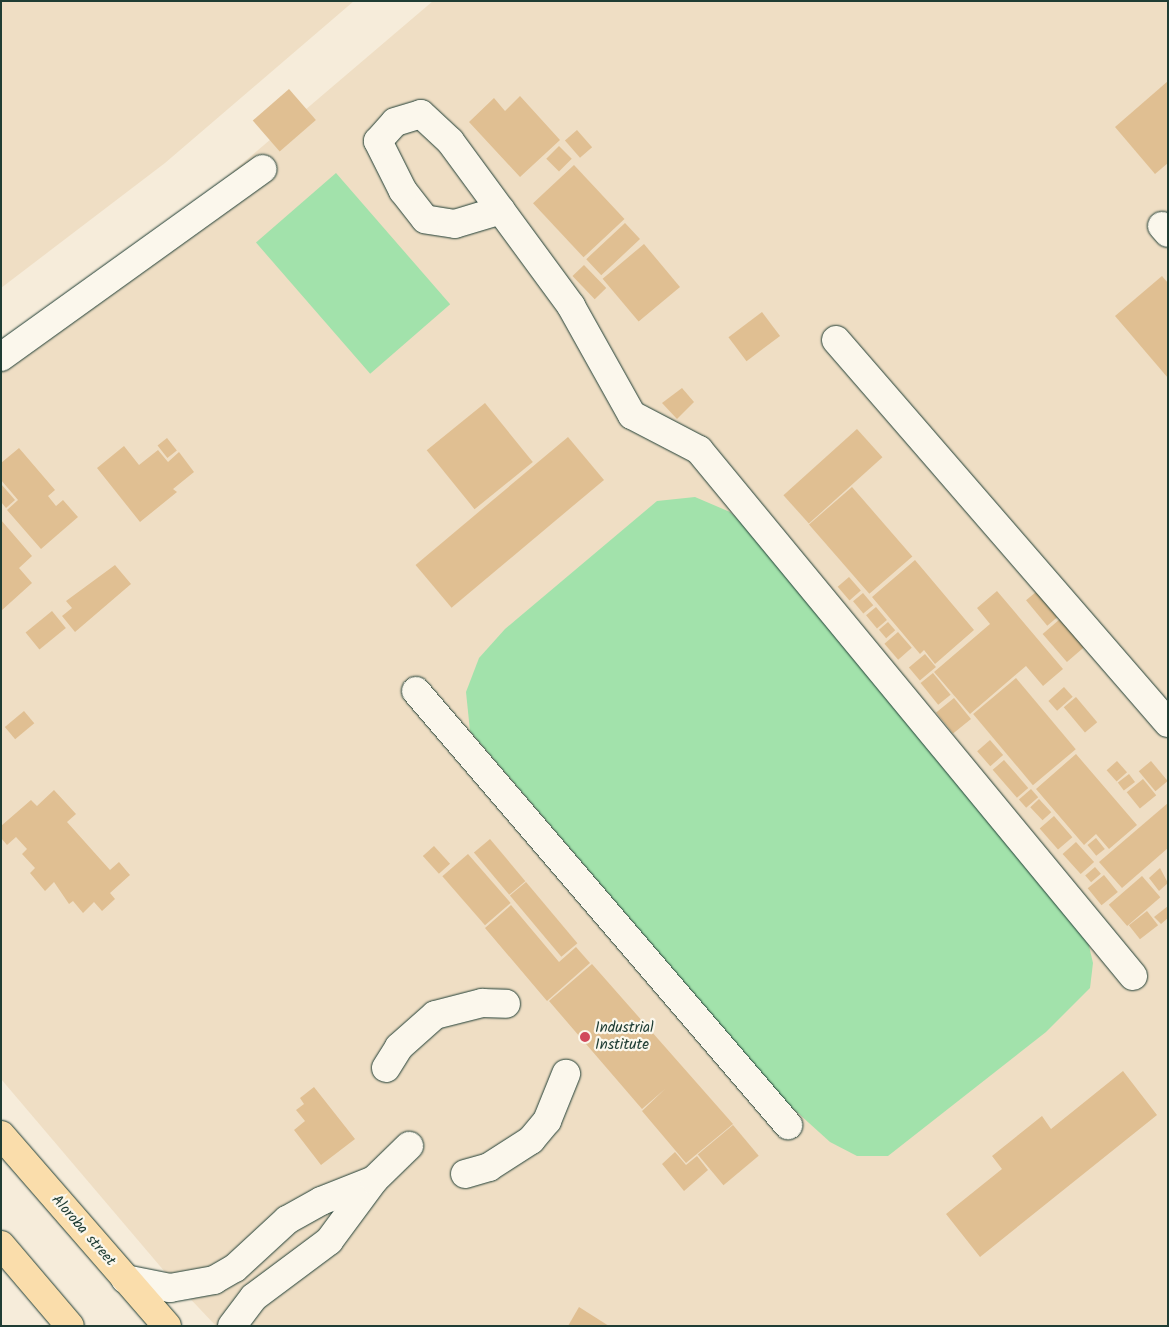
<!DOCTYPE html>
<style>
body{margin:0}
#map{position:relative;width:1169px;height:1327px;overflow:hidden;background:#f6ecda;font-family:Kalam,sans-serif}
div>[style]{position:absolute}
.built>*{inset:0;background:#efdec4}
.green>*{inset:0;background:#a2e2ab;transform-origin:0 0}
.building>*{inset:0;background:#e0bf92;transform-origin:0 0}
.roads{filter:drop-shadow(0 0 1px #1f3d34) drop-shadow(0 0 1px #1f3d34)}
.minor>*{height:28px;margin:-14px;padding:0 14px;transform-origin:14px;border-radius:14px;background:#fbf7ec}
.highway>*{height:28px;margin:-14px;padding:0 14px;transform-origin:14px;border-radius:14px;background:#faddab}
.dots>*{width:14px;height:14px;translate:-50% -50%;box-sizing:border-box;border:2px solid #fbf7ec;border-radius:50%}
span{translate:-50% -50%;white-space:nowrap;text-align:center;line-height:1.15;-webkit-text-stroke:4.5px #fbf7ec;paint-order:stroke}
.poi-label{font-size:15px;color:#1f3d34}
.left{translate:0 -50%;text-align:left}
.street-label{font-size:15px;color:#1f3d34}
.frame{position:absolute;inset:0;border:2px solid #1f3d34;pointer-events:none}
</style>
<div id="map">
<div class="built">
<i style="clip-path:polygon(1px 1px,354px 1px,165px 163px,1px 288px)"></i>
<i style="clip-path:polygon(433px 1px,1168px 1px,1168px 1326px,216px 1326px,165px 1272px,1px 1079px,1px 369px)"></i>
</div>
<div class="green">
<i style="left:336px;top:173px;width:174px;height:106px;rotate:49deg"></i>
<i style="clip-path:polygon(695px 497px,730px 512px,753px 533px,1085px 929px,1093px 963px,1090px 988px,1046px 1032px,888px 1156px,857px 1156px,830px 1142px,788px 1104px,470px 731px,466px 692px,479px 658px,505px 629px,657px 501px)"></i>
</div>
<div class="building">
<i style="clip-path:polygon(1168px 81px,1168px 163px,1155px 174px,1115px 127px)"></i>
<i style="left:289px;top:89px;width:41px;height:48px;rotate:49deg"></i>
<i style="clip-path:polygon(520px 96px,560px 140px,520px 177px,469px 122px,494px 98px,505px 111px)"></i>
<i style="left:577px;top:130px;width:23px;height:16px;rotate:49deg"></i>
<i style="left:559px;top:146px;width:18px;height:18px;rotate:45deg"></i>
<i style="left:574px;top:165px;width:74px;height:56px;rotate:47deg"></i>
<i style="left:625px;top:223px;width:22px;height:53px;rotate:47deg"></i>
<i style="left:644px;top:244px;width:56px;height:54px;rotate:50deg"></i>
<i style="left:584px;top:265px;width:32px;height:16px;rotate:46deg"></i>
<i style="clip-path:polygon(1162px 276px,1168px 283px,1168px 378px,1115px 316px)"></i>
<i style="left:762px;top:312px;width:30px;height:42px;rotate:53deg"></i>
<i style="clip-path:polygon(682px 388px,694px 402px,677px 419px,662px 403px)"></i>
<i style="left:485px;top:403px;width:76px;height:75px;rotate:51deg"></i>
<i style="left:857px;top:429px;width:38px;height:99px;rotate:48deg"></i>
<i style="left:568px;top:437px;width:56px;height:199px;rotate:50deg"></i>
<i style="left:167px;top:438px;width:16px;height:12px;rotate:52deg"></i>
<i style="clip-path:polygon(124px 446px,139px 465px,158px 450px,168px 462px,179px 452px,194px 472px,173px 489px,177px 492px,140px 522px,97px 468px)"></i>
<i style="clip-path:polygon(19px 448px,55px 490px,48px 496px,56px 506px,63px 500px,78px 517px,41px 549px,7px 510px,18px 500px,1px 480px,1px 463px)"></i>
<i style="clip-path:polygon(1px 484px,15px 500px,6px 508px,1px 502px)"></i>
<i style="left:852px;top:487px;width:92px;height:57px;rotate:49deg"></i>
<i style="clip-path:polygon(1px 520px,32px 556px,19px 568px,32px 583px,1px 611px)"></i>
<i style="clip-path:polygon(915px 560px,974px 630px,935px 664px,924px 650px,920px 654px,872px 597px)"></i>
<i style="clip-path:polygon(115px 565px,131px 584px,75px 632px,62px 616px,72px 608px,66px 601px)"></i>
<i style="left:849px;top:577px;width:18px;height:15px;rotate:49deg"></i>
<i style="clip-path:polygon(997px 591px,1063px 669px,1043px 686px,1026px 666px,970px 714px,934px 672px,990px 624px,977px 608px)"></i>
<i style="left:1036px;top:592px;width:33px;height:13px;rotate:50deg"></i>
<i style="left:863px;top:593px;width:16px;height:13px;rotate:50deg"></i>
<i style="left:876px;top:607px;width:17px;height:13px;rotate:50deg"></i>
<i style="left:52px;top:611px;width:22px;height:34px;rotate:51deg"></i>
<i style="left:1060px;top:619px;width:37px;height:23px;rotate:49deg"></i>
<i style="left:888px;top:622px;width:11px;height:12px;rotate:49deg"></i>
<i style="left:898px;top:632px;width:21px;height:18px;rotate:49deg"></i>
<i style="left:925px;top:654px;width:17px;height:21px;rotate:50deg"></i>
<i style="left:933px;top:673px;width:28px;height:16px;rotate:51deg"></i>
<i style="left:1016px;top:678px;width:93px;height:56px;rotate:50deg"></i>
<i style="left:1064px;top:687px;width:13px;height:21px;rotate:48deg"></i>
<i style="left:1076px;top:697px;width:33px;height:16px;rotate:50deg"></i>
<i style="left:954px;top:698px;width:27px;height:23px;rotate:51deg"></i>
<i style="left:24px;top:711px;width:16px;height:25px;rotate:50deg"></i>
<i style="left:990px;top:740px;width:20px;height:17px;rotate:49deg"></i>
<i style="clip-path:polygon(1076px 754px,1137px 825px,1109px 849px,1096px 834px,1084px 845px,1036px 789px)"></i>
<i style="left:1004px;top:760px;width:37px;height:15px;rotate:49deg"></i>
<i style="left:1117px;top:761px;width:15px;height:14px;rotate:48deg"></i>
<i style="left:1151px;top:761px;width:26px;height:16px;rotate:50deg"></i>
<i style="left:1129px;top:774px;width:10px;height:14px;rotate:53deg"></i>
<i style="left:1143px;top:779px;width:21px;height:21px;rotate:51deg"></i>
<i style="left:1031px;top:789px;width:11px;height:16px;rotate:49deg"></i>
<i style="clip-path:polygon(54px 790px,76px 814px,67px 822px,110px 870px,119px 862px,130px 875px,110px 893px,115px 899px,102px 911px,94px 902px,83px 913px,73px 901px,69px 904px,54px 882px,45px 891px,30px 873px,35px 868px,22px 854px,27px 849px,16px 837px,7px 845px,1px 838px,1px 826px,31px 800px,37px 806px)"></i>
<i style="left:1039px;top:799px;width:18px;height:12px;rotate:47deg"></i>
<i style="clip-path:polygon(1168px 803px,1168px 848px,1122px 888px,1099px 862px)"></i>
<i style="left:1054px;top:816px;width:28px;height:19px;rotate:49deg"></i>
<i style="left:1096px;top:838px;width:14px;height:11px;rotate:51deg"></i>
<i style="left:490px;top:839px;width:55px;height:21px;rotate:50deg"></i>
<i style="left:1076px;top:842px;width:27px;height:18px;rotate:48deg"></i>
<i style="left:434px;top:846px;width:24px;height:15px;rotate:48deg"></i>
<i style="left:468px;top:854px;width:65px;height:34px;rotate:49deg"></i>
<i style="left:1095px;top:867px;width:9px;height:13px;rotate:49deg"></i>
<i style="clip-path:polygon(1160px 868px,1168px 883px,1159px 891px,1149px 878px)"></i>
<i style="left:1104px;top:875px;width:22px;height:21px;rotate:51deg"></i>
<i style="left:1142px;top:876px;width:28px;height:44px;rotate:49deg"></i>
<i style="left:526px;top:882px;width:80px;height:21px;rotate:50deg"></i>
<i style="clip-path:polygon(511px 905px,559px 962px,576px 947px,590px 963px,547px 1001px,485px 928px)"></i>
<i style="clip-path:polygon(1168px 906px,1168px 918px,1161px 924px,1154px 917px)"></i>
<i style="left:1147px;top:911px;width:18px;height:23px;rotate:52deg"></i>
<i style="clip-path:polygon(592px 964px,733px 1124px,686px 1163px,642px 1111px,665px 1089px,642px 1109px,549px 1001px)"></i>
<i style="clip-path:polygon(1123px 1071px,1157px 1115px,980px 1257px,946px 1214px,1002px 1169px,992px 1156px,1042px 1116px,1051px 1129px)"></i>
<i style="clip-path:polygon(314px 1087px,355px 1139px,321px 1165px,294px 1130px,305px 1121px,296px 1110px,304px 1104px,300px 1098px)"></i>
<i style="left:733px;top:1125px;width:40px;height:46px;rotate:50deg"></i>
<i style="clip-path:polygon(675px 1152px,686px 1165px,697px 1156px,708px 1170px,684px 1191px,662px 1164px)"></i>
<i style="clip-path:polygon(579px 1307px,609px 1326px,568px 1326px)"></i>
</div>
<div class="roads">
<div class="minor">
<i style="left:501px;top:210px;width:48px;rotate:163.1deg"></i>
<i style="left:455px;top:224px;width:30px;rotate:-171deg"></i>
<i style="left:425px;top:219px;width:36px;rotate:-128deg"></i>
<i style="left:403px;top:191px;width:56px;rotate:-116.6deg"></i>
<i style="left:378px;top:141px;width:25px;rotate:-48deg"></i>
<i style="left:395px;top:122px;width:27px;rotate:-17deg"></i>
<i style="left:421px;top:114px;width:40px;rotate:43deg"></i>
<i style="left:450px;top:141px;width:205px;rotate:53.7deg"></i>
<i style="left:571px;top:306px;width:125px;rotate:60.8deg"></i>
<i style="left:632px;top:415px;width:76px;rotate:27.6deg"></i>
<i style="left:699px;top:450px;width:682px;rotate:50.47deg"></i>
<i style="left:1162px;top:226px;width:9px;rotate:49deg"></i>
<i style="left:836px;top:340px;width:507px;rotate:49.08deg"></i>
<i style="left:1px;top:357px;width:322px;rotate:-35.7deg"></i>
<i style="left:416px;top:691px;width:572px;rotate:49.4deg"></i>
<i style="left:386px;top:1068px;width:25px;rotate:-58deg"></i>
<i style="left:399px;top:1047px;width:48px;rotate:-41.6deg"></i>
<i style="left:435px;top:1015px;width:49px;rotate:-14.3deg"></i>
<i style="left:482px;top:1003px;width:24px;rotate:2deg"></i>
<i style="left:465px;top:1174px;width:25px;rotate:-16deg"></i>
<i style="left:489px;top:1167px;width:50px;rotate:-32.7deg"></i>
<i style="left:531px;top:1140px;width:25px;rotate:-50deg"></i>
<i style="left:547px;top:1121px;width:51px;rotate:-68deg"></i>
<i style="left:125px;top:1279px;width:46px;rotate:11.3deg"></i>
<i style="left:170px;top:1288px;width:45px;rotate:-10.3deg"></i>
<i style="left:214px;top:1280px;width:24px;rotate:-30deg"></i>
<i style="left:235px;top:1268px;width:71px;rotate:-42.7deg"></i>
<i style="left:287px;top:1220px;width:39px;rotate:-29deg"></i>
<i style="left:321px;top:1201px;width:57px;rotate:-21.6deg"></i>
<i style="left:232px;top:1326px;width:36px;rotate:-53deg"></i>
<i style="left:254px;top:1297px;width:94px;rotate:-36.7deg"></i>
<i style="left:329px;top:1241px;width:76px;rotate:-53.6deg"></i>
<i style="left:374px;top:1180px;width:49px;rotate:-44.2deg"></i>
</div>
<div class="highway">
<i style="left:1px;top:1135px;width:253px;rotate:49deg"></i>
<i style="left:1px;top:1245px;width:106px;rotate:49.6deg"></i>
</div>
</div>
<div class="dots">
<i style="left:585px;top:1037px;background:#d1495b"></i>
</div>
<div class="poi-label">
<span class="left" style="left:595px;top:1037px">Industrial<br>Institute</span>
</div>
<div class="street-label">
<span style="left:83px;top:1231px;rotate:49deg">Aloroba street</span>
</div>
<div class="frame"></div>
</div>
